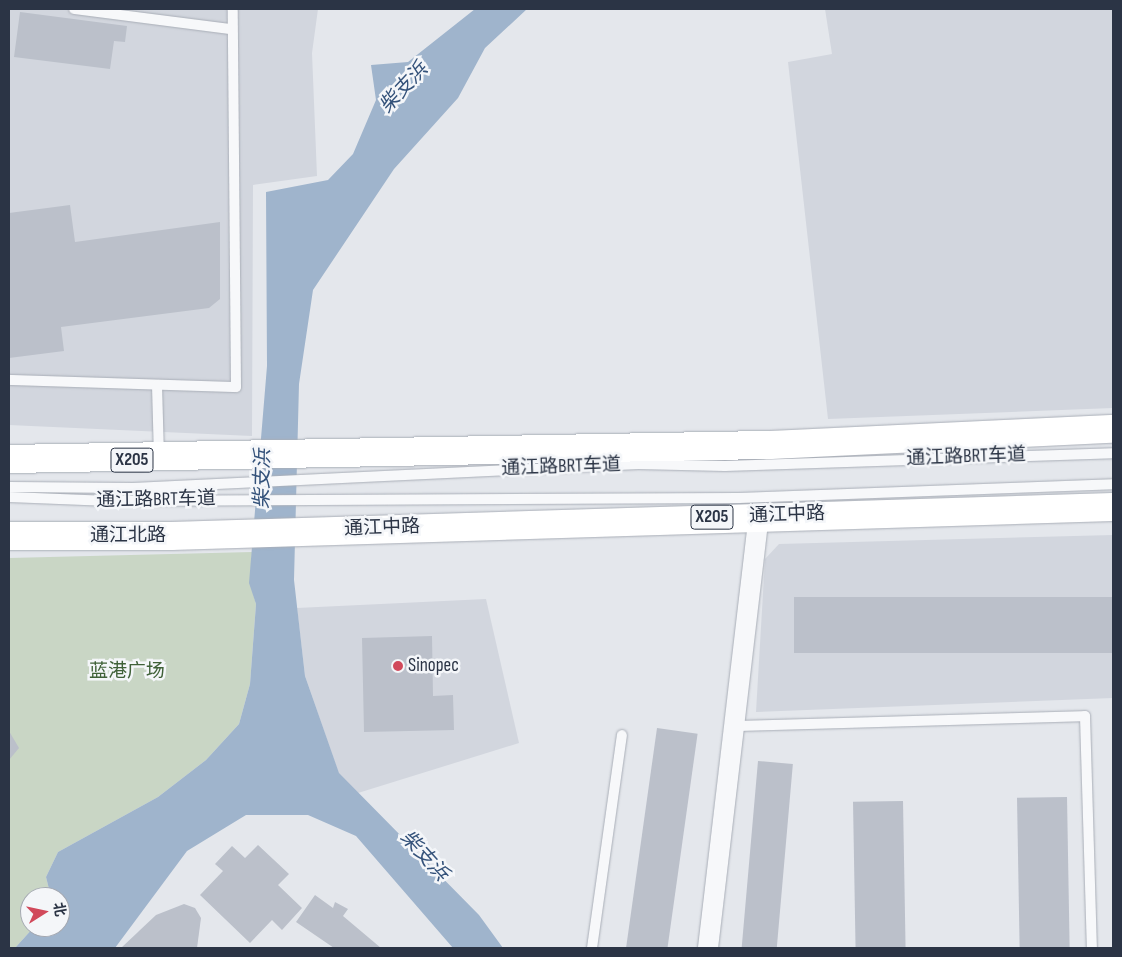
<!DOCTYPE html>
<meta charset="utf-8">
<style>
body{margin:0}
#map{position:relative;width:1122px;height:957px;overflow:hidden;background:#e4e7ec;font-family:"Sofia Sans Condensed","Noto Sans SC",sans-serif}
div>[style]{position:absolute}
.built>*{inset:0;background:#d2d6de}
.green>*{inset:0;background:#c9d6c5}
.water>*{inset:0;background:#9fb4cc}
.building>*{inset:0;background:#bbc0ca;transform-origin:0 0}
.roads{filter:drop-shadow(0 0 1px #a9aeb7) drop-shadow(0 0 1px #a9aeb7)}
.service>*{height:10px;margin:-5px;padding:0 5px;transform-origin:5px;border-radius:5px;background:#f7f8fa}
.minor>*{height:20px;margin:-10px;padding:0 10px;transform-origin:10px;border-radius:10px;background:#f7f8fa}
.primary>*{height:28px;margin:-14px;padding:0 14px;transform-origin:14px;border-radius:14px;background:#fff}
.dots>*{width:14px;height:14px;translate:-50% -50%;box-sizing:border-box;border:2px solid #f4f6f9;border-radius:50%}
span{translate:-50% -50%;white-space:nowrap;text-align:center;line-height:1.15;-webkit-text-stroke:5px #f4f6f9;paint-order:stroke}
.shield-label span{padding:1px 4px;background:#f4f6f9;border:1px solid;border-radius:4px;-webkit-text-stroke-width:0}
.shield-label{font-size:18px;color:#2b3445;font-weight:700}
.street-label{font-size:19px;color:#2b3445}
.poi-label{font-size:19px;color:#2b3445}
.left{translate:0 -50%;text-align:left}
.park-label{font-size:19px;color:#3f6138}
.water-label{font-size:20px;color:#34527a;font-style:italic}
.frame{position:absolute;inset:0;border:10px solid #2b3445;pointer-events:none}
.north{position:absolute;left:20px;top:887px;width:50px;height:50px;box-sizing:border-box;background:#f4f6f9;border:1px solid #a4a8b1;border-radius:50%;rotate:80deg;font-size:14px;font-weight:700;line-height:20px;text-align:center;color:#2b3445}
.north::after{content:'';display:block;margin:auto;width:18px;height:22px;background:#d1495b;clip-path:polygon(50% 0,100% 100%,50% 72%,0 100%)}
</style>
<div id="map">
<div class="built">
<i style="clip-path:polygon(9px 9px,318px 9px,312px 53px,317px 176px,253px 185px,252px 436px,9px 425px)"></i>
<i style="clip-path:polygon(825px 9px,1113px 9px,1113px 408px,828px 419px,788px 62px,832px 54px)"></i>
<i style="clip-path:polygon(1113px 535px,1113px 698px,756px 712px,765px 559px,779px 544px)"></i>
<i style="clip-path:polygon(486px 599px,519px 743px,358px 793px,339px 774px,305px 676px,297px 608px)"></i>
</div>
<div class="green">
<i style="clip-path:polygon(252px 552px,250px 583px,256px 604px,250px 684px,239px 724px,206px 760px,158px 797px,58px 852px,46px 877px,51px 897px,30px 897px,30px 927px,34px 927px,15px 948px,9px 948px,9px 558px)"></i>
</div>
<div class="water">
<i style="clip-path:polygon(475px 9px,527px 9px,485px 48px,458px 98px,394px 169px,313px 290px,299px 384px,294px 580px,305px 676px,339px 773px,479px 915px,503px 948px,453px 948px,356px 836px,308px 815px,246px 815px,187px 851px,115px 948px,15px 948px,34px 927px,60px 927px,60px 897px,51px 897px,46px 877px,58px 852px,158px 797px,206px 760px,239px 724px,250px 684px,256px 604px,249px 583px,267px 366px,266px 192px,328px 180px,353px 154px,376px 100px,371px 65px,408px 62px)"></i>
</div>
<div class="building">
<i style="clip-path:polygon(20px 12px,127px 26px,125px 42px,114px 41px,110px 69px,14px 57px)"></i>
<i style="clip-path:polygon(70px 205px,75px 242px,220px 222px,220px 299px,209px 308px,61px 327px,64px 351px,9px 358px,9px 213px)"></i>
<i style="left:1113px;top:597px;width:56px;height:319px;rotate:90deg"></i>
<i style="clip-path:polygon(432px 636px,433px 696px,453px 695px,454px 730px,364px 732px,362px 638px)"></i>
<i style="left:657px;top:728px;width:41px;height:222px;rotate:8deg"></i>
<i style="clip-path:polygon(9px 731px,19px 748px,9px 760px)"></i>
<i style="left:758px;top:761px;width:35px;height:188px;rotate:5deg"></i>
<i style="left:1067px;top:797px;width:151px;height:50px;rotate:89deg"></i>
<i style="left:903px;top:801px;width:147px;height:50px;rotate:89deg"></i>
<i style="clip-path:polygon(258px 845px,289px 874px,278px 885px,302px 908px,282px 930px,272px 920px,250px 943px,200px 895px,223px 871px,215px 864px,232px 846px,245px 858px)"></i>
<i style="clip-path:polygon(315px 895px,333px 908px,335px 902px,348px 909px,343px 916px,381px 948px,334px 948px,296px 922px)"></i>
<i style="clip-path:polygon(184px 904px,195px 908px,201px 918px,197px 948px,121px 948px,156px 915px)"></i>
</div>
<div class="roads">
<div class="service">
<i style="left:74px;top:9px;width:158px;rotate:7.3deg"></i>
<i style="left:9px;top:380px;width:227px;rotate:1.8deg"></i>
<i style="left:236px;top:387px;width:378px;rotate:-90.5deg"></i>
<i style="left:157px;top:385px;width:71px;rotate:88.4deg"></i>
<i style="left:9px;top:487px;width:124px;rotate:0.5deg"></i>
<i style="left:133px;top:488px;width:506px;rotate:-2.72deg"></i>
<i style="left:638px;top:464px;width:87px;rotate:1.3deg"></i>
<i style="left:725px;top:466px;width:388px;rotate:-1.9deg"></i>
<i style="left:9px;top:497px;width:101px;rotate:2.3deg"></i>
<i style="left:110px;top:501px;width:629px;rotate:-0.27deg"></i>
<i style="left:739px;top:498px;width:374px;rotate:-2.1deg"></i>
<i style="left:734px;top:726px;width:351px;rotate:-1.6deg"></i>
<i style="left:1085px;top:716px;width:232px;rotate:88.3deg"></i>
<i style="left:592px;top:948px;width:215px;rotate:-82deg"></i>
</div>
<div class="minor">
<i style="left:708px;top:948px;width:435px;rotate:-83.3deg"></i>
</div>
<div class="primary">
<i style="left:9px;top:459px;width:760px;rotate:-1.06deg"></i>
<i style="left:769px;top:445px;width:344px;rotate:-2.7deg"></i>
<i style="left:9px;top:536px;width:162px"></i>
<i style="left:171px;top:536px;width:942px;rotate:-1.76deg"></i>
</div>
</div>
<div class="dots">
<i style="left:398px;top:666px;background:#d1495b"></i>
</div>
<div class="shield-label">
<span style="left:132px;top:460px">X205</span>
<span style="left:712px;top:517px">X205</span>
</div>
<div class="street-label">
<span style="left:966px;top:457px;rotate:-2deg">通江路BRT车道</span>
<span style="left:561px;top:467px;rotate:-2deg">通江路BRT车道</span>
<span style="left:156px;top:500px;rotate:-1deg">通江路BRT车道</span>
<span style="left:787px;top:515px;rotate:-2deg">通江中路</span>
<span style="left:382px;top:528px;rotate:-2deg">通江中路</span>
<span style="left:128px;top:536px">通江北路</span>
</div>
<div class="poi-label">
<span class="left" style="left:408px;top:666px">Sinopec</span>
</div>
<div class="park-label">
<span style="left:127px;top:672px">蓝港广场</span>
</div>
<div class="water-label">
<span style="left:404px;top:88px;rotate:-47deg">柴支浜</span>
<span style="left:263px;top:479px;rotate:-89deg">柴支浜</span>
<span style="left:424px;top:856px;rotate:48deg">柴支浜</span>
</div>
<div class="frame"></div>
<div class="north">北</div>
</div>
